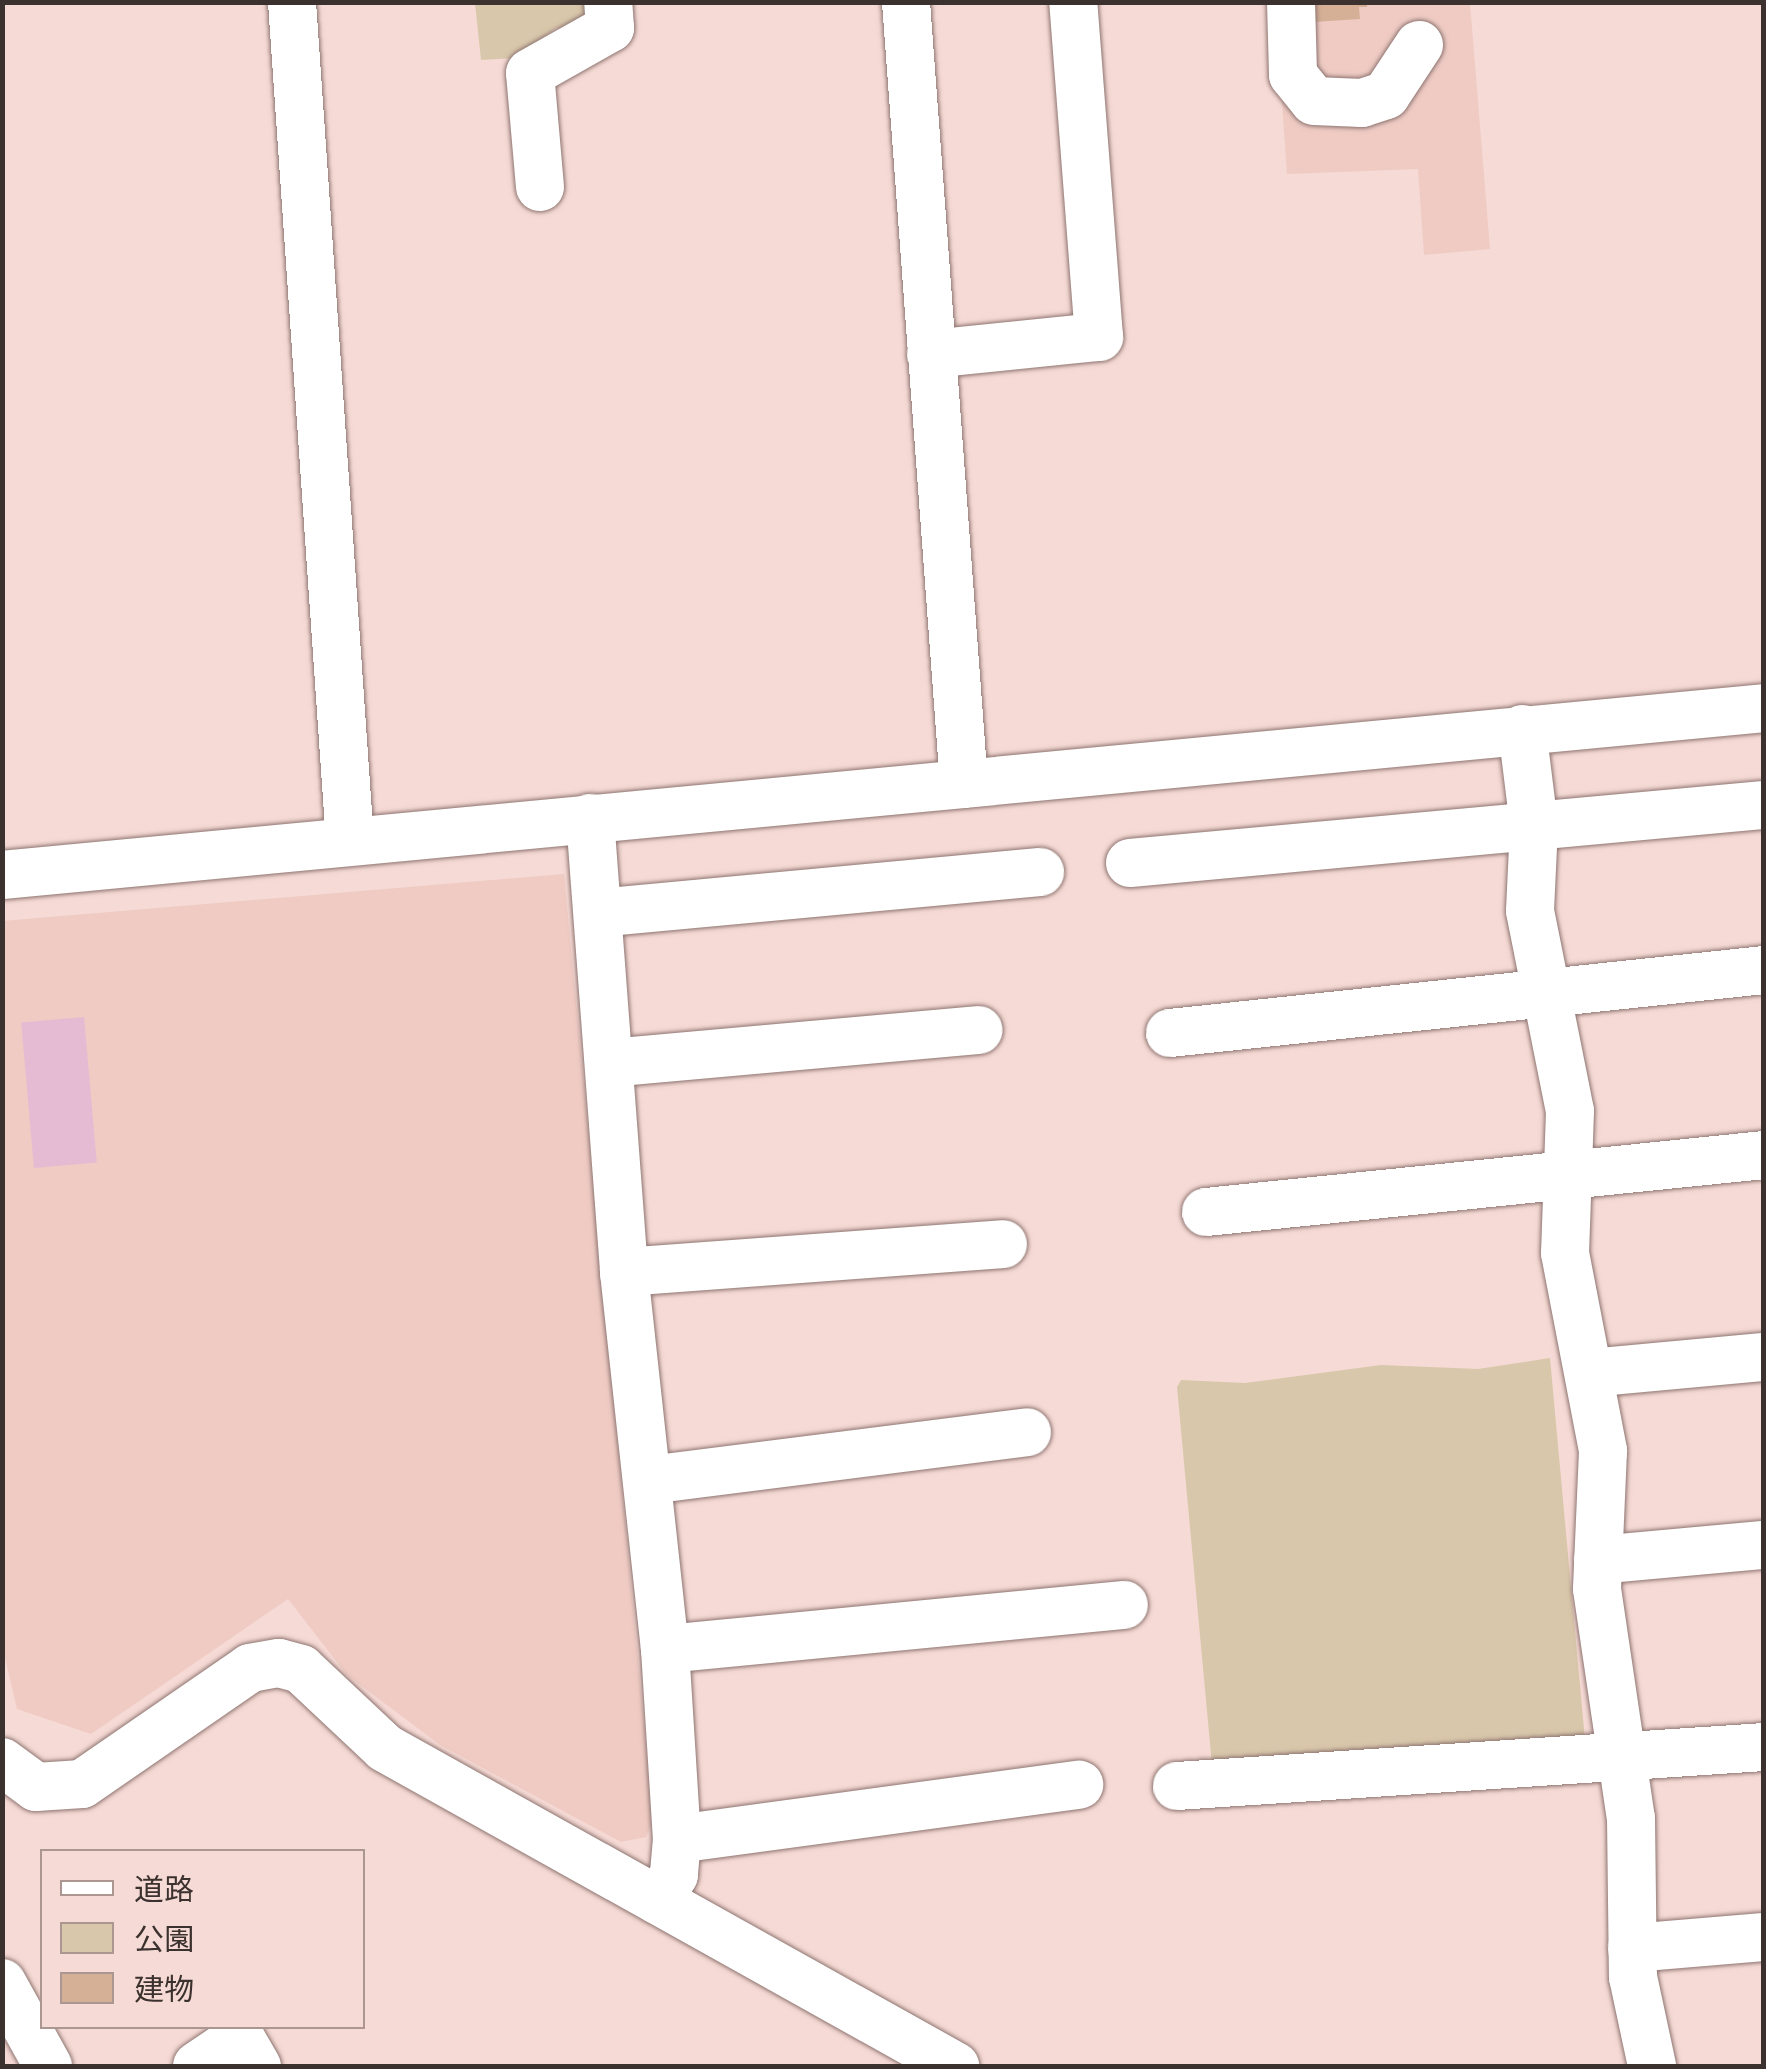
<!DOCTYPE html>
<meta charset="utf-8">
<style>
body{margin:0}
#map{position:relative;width:1766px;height:2069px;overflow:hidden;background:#f6dad5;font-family:Jost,"Noto Sans JP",sans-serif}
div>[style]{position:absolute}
.built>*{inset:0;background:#efcbc4}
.green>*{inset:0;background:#d9c7ab}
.water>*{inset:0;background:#e4bbd2;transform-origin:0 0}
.building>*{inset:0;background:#d5b097}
.roads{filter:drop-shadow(0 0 2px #8e7571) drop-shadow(0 0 2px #8e7571)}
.minor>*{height:48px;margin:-24px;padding:0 24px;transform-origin:24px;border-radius:24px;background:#fff}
span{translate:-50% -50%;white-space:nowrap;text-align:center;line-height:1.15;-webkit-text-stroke:8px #f6dad5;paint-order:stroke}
.frame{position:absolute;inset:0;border:5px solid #3b312e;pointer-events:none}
.legend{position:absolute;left:40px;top:1849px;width:325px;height:180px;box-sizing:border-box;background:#f6dad5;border:2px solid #ab9692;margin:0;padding:12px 18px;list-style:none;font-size:30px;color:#3b312e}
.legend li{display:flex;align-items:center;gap:20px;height:50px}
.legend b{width:50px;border:2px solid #ab9692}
</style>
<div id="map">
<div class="built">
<i style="clip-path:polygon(1275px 3px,1470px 3px,1490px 249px,1424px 255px,1418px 169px,1287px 174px)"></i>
<i style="clip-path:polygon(564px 874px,653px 1820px,646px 1837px,621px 1842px,440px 1745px,347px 1675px,288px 1599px,91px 1734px,17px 1709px,2px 1645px,2px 921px)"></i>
</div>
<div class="green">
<i style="clip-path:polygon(475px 3px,593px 3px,593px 12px,577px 27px,556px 28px,516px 58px,481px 60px)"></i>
<i style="clip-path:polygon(1550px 1358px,1585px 1740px,1212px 1765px,1177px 1387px,1181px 1380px,1245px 1383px,1381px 1365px,1478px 1369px)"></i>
</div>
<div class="water">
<i style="left:84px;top:1017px;width:146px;height:63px;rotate:85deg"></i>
</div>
<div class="building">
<i style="clip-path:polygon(1313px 2px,1367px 2px,1367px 7px,1359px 7px,1360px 19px,1314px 22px)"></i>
</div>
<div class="roads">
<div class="minor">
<i style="left:292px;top:2px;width:841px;rotate:86.05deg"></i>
<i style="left:906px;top:2px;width:784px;rotate:85.76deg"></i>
<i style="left:1291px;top:2px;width:73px;rotate:88.4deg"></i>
<i style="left:1293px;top:75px;width:33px;rotate:51deg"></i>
<i style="left:1314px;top:101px;width:48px;rotate:2.4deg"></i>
<i style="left:1362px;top:103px;width:25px;rotate:-18deg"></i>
<i style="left:1386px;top:95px;width:60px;rotate:-56.6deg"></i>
<i style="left:540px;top:187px;width:114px;rotate:-95deg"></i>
<i style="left:530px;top:73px;width:92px;rotate:-29.4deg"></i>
<i style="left:610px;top:28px;width:26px;rotate:-94deg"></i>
<i style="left:931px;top:354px;width:169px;rotate:-5.8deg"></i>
<i style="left:1099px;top:337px;width:336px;rotate:-94.4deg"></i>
<i style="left:1522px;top:729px;width:98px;rotate:82.9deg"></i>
<i style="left:1534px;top:826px;width:85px;rotate:92.7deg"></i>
<i style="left:1530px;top:911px;width:204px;rotate:78.7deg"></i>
<i style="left:1570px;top:1111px;width:142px;rotate:92deg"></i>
<i style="left:1565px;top:1253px;width:202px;rotate:79.1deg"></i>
<i style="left:1603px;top:1451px;width:138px;rotate:92.5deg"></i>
<i style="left:1597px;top:1589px;width:232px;rotate:81.6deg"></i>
<i style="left:1631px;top:1818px;width:159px;rotate:89.3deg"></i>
<i style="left:1633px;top:1977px;width:91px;rotate:77.9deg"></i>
<i style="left:590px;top:818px;width:455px;rotate:85.7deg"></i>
<i style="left:624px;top:1272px;width:379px;rotate:83.8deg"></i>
<i style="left:665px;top:1649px;width:190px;rotate:86.4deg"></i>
<i style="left:677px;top:1839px;width:36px;rotate:95deg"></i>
<i style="left:674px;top:1875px;width:30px;rotate:123deg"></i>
<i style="left:1130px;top:863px;width:637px;rotate:-5.23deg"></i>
<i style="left:2px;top:875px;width:1770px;rotate:-5.41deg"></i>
<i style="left:598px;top:913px;width:444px;rotate:-5.3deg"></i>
<i style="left:1170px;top:1033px;width:597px;rotate:-6.05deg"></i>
<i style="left:609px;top:1063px;width:371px;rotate:-5.1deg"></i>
<i style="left:1206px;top:1212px;width:561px;rotate:-5.83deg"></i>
<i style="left:624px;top:1272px;width:380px;rotate:-4.2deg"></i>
<i style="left:1590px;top:1373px;width:175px;rotate:-5.3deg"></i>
<i style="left:649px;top:1480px;width:381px;rotate:-7.2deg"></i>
<i style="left:1598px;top:1560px;width:167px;rotate:-5.2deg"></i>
<i style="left:665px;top:1649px;width:461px;rotate:-5.5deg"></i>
<i style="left:2px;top:1762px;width:42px;rotate:36.3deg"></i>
<i style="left:36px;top:1787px;width:46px;rotate:-3.7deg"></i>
<i style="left:82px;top:1784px;width:204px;rotate:-34.6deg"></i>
<i style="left:250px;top:1668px;width:29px;rotate:-10deg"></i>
<i style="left:279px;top:1663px;width:23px;rotate:15deg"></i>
<i style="left:301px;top:1669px;width:115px;rotate:43.2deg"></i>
<i style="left:385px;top:1748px;width:653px;rotate:29.16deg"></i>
<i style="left:1177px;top:1786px;width:588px;rotate:-3.8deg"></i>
<i style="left:677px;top:1839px;width:406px;rotate:-7.7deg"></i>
<i style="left:1632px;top:1948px;width:132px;rotate:-4.8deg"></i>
<i style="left:2px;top:1983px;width:95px;rotate:61deg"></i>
<i style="left:197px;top:2066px;width:52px;rotate:-34deg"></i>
<i style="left:240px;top:2037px;width:34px;rotate:60deg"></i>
</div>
</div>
<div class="frame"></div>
<ul class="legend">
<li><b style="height:12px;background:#fff"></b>道路</li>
<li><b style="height:28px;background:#d9c7ab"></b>公園</li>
<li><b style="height:28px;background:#d5b097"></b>建物</li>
</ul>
</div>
